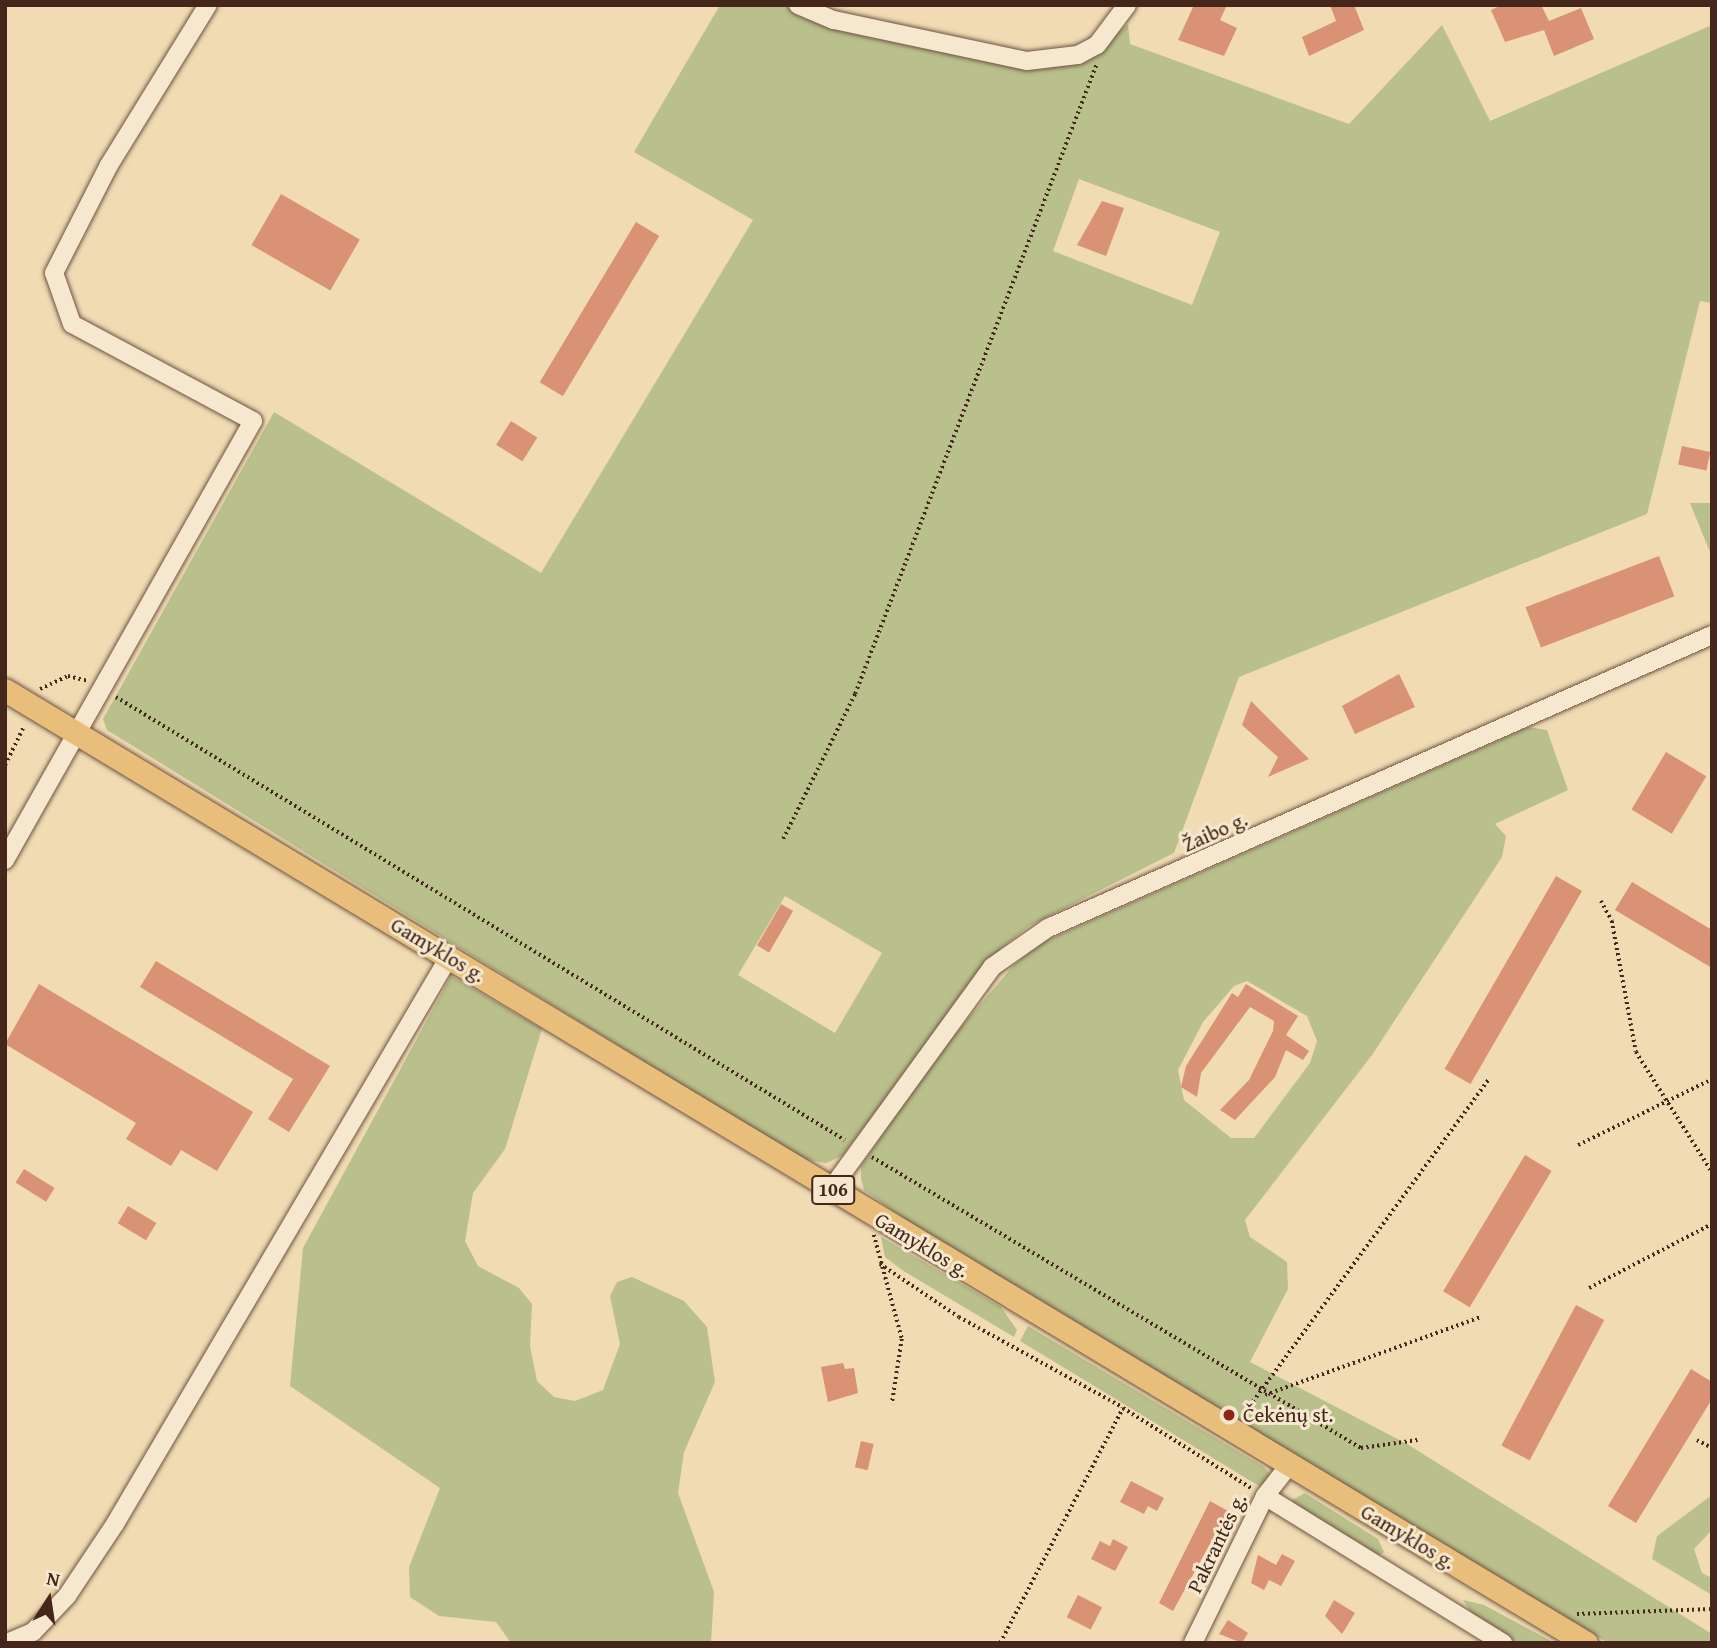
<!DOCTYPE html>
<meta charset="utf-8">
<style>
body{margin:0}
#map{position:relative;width:1717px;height:1648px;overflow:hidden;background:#f0dbb3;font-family:"Gentium Book Plus",serif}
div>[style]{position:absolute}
.green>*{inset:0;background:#b9c08c}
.building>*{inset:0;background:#d99273;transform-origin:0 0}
.path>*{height:3.5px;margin-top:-1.75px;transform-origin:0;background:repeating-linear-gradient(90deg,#44261b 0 2px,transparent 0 5.5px)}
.roads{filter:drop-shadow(0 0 2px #6f5341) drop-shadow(0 0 2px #6f5341)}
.minor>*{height:18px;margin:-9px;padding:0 9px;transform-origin:9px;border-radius:9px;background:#f5e8ce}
.major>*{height:23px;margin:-11.5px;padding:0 11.5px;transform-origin:11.5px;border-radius:11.5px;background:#e8be7a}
.dots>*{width:19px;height:19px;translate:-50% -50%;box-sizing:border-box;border:4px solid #f5e8ce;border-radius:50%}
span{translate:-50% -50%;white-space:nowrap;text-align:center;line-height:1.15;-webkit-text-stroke:6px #f5e8ce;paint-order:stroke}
.shield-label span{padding:2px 5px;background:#f5e8ce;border:2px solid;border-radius:5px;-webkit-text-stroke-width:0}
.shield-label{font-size:19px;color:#44261b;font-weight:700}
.street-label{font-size:21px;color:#44261b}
.poi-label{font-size:21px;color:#44261b}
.left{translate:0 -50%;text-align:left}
.frame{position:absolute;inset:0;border:7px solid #44261b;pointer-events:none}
.north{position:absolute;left:14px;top:1564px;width:70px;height:70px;-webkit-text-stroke:5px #f5e8ce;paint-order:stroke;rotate:12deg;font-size:19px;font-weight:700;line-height:28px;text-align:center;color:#44261b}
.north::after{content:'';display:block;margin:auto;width:24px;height:32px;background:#44261b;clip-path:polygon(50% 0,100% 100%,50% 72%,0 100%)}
</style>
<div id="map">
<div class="green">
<i style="clip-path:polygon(evenodd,720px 5px,783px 5px,833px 26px,1032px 68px,1085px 62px,1128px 24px,1130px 44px,1349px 124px,1442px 25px,1490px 121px,1712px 25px,1712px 303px,1700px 301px,1647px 514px,1239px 677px,1174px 853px,1029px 926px,1001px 948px,842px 1156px,826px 1163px,802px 1159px,107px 730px,103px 719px,274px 412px,541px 573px,753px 220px,634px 152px,720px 5px,1079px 179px,1220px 232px,1192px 305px,1053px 251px,1079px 179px,720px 5px,785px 896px,882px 953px,835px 1033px,738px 975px,785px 896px)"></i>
<i style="clip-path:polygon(1690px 503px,1712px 503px,1712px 557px)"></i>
<i style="clip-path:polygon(evenodd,1529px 727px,1547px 730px,1568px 790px,1495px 824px,1506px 836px,1502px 857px,1372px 1055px,1245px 1220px,1250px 1237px,1287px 1262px,1288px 1289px,1250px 1362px,1407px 1444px,1712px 1634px,1712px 1643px,1608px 1643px,906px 1220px,864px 1190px,861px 1179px,861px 1166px,933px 1060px,1013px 966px,1041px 943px,1529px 727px,1247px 981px,1307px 1016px,1317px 1041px,1310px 1063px,1254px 1138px,1231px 1138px,1184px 1100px,1178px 1070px,1203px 1022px,1234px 986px,1247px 981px)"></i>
<i style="clip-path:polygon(451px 976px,542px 1029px,505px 1149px,473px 1193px,465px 1241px,478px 1266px,519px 1288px,532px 1304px,530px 1346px,537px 1381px,554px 1397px,575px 1401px,603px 1390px,620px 1344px,610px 1296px,617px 1282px,632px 1277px,684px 1301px,707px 1327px,715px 1382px,684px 1452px,678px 1493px,714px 1592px,711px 1643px,511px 1643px,496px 1622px,439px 1616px,410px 1597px,409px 1567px,440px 1488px,290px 1386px,303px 1248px)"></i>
<i style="clip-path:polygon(881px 1237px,1001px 1307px,1017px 1330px,1014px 1337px,902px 1270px,885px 1257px)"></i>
<i style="clip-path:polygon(1028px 1326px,1264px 1467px,1273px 1478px,1259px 1486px,1020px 1341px)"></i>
<i style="clip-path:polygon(1305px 1493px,1378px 1539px,1384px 1552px,1378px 1556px,1301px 1514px,1292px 1500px)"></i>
<i style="clip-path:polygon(1712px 1495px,1712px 1530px,1694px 1549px,1702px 1573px,1712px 1578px,1712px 1595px,1652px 1559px,1657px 1536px)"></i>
<i style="clip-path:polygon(1463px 1600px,1484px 1605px,1555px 1643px,1517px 1643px,1475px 1618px)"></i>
</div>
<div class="building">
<i style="clip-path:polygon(1194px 5px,1227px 5px,1220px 20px,1237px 28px,1224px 56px,1178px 40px)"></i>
<i style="clip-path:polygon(1330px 5px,1354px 5px,1364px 30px,1309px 56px,1302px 37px,1336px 21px)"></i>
<i style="clip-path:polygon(1502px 5px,1541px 5px,1549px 21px,1581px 8px,1594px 39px,1554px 56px,1544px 30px,1505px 42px,1491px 10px)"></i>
<i style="left:281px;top:194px;width:91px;height:59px;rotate:30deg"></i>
<i style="clip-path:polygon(1102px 201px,1124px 208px,1106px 256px,1077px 245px)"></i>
<i style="left:636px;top:222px;width:27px;height:187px;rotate:31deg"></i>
<i style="left:511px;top:421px;width:31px;height:28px;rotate:32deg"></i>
<i style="left:1682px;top:446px;width:29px;height:19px;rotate:12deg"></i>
<i style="left:1659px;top:556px;width:43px;height:143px;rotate:69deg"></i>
<i style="clip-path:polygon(1399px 674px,1415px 707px,1355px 734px,1342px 706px)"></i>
<i style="clip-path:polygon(1251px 701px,1309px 759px,1268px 777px,1278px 757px,1242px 725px)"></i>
<i style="left:1666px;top:752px;width:47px;height:67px;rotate:31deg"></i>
<i style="left:1556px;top:876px;width:30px;height:223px;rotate:30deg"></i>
<i style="clip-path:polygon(1632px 882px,1712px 930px,1712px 968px,1615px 910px)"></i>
<i style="left:781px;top:904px;width:14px;height:48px;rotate:30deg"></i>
<i style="clip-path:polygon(156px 961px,330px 1066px,289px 1132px,268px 1119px,293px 1079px,140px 987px)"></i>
<i style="clip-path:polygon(39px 984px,253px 1112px,217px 1171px,181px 1150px,171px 1166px,126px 1139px,136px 1123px,5px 1044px)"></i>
<i style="clip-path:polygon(1246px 984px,1298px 1016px,1286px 1035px,1309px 1051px,1303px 1060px,1286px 1050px,1275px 1077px,1235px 1120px,1220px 1110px,1249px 1080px,1273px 1031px,1274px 1021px,1250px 1007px,1201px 1073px,1197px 1097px,1181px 1087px,1186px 1066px,1232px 993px,1238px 997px)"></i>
<i style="left:1525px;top:1155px;width:31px;height:159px;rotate:31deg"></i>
<i style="left:24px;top:1169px;width:36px;height:16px;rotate:32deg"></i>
<i style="left:128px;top:1206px;width:33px;height:20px;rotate:31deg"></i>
<i style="left:1576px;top:1305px;width:32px;height:159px;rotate:28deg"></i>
<i style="clip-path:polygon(843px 1363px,845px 1369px,854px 1368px,858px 1393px,828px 1402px,821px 1367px)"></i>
<i style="clip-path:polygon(1691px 1369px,1712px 1382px,1712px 1399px,1636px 1523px,1608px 1506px)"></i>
<i style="left:861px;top:1441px;width:13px;height:27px;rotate:13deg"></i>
<i style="clip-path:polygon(1131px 1481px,1164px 1498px,1157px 1511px,1148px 1506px,1144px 1514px,1120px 1502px)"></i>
<i style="clip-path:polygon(1210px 1501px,1228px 1511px,1173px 1611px,1159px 1603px)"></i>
<i style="clip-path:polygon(1113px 1539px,1128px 1547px,1115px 1571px,1091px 1559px,1100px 1541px,1110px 1546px)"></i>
<i style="clip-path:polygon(1282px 1554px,1295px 1561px,1281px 1586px,1269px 1580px,1264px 1590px,1251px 1583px,1258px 1555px,1276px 1565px)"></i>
<i style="left:1078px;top:1595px;width:27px;height:25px;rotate:27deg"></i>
<i style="clip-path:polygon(1334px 1600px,1355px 1613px,1342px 1634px,1325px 1616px)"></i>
<i style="clip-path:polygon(1228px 1620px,1248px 1633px,1242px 1643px,1219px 1634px)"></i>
</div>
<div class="path">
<i style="left:40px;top:689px;width:31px;rotate:-25deg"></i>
<i style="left:68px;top:676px;width:21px;rotate:14deg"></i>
<i style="left:116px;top:697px;width:853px;rotate:31.29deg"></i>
<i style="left:5px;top:765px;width:43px;rotate:-64deg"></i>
<i style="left:783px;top:839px;width:162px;rotate:-63.6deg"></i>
<i style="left:855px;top:694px;width:676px;rotate:-69.02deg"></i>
<i style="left:1601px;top:901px;width:23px;rotate:61deg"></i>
<i style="left:1612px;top:921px;width:133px;rotate:79.6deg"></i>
<i style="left:1636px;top:1052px;width:142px;rotate:57.7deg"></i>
<i style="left:1578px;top:1145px;width:149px;rotate:-26.2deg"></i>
<i style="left:872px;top:1157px;width:569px;rotate:30.76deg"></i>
<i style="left:1361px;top:1448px;width:57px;rotate:-8.1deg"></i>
<i style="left:874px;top:1235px;width:108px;rotate:74.9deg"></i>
<i style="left:902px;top:1339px;width:66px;rotate:98.7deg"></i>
<i style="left:880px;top:1264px;width:95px;rotate:33.9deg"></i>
<i style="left:959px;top:1317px;width:186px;rotate:28.9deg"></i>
<i style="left:1589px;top:1288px;width:139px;rotate:-27.5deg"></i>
<i style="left:1265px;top:1395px;width:229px;rotate:-19.9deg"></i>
<i style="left:1243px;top:1415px;width:415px;rotate:-53.8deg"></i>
<i style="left:1697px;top:1440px;width:17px;rotate:28deg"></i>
<i style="left:1577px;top:1614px;width:135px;rotate:-2.1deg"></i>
<i style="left:1000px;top:1643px;width:265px;rotate:-62.4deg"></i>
<i style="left:1123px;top:1408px;width:151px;rotate:32deg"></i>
</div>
<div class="roads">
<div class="minor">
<i style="left:798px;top:5px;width:39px;rotate:23deg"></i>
<i style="left:834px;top:20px;width:197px;rotate:12deg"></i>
<i style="left:1027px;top:61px;width:51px;rotate:-6.7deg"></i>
<i style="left:1078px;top:55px;width:21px;rotate:-28deg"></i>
<i style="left:1097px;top:45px;width:50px;rotate:-53.1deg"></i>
<i style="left:5px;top:860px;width:504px;rotate:-60.54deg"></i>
<i style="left:253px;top:421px;width:205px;rotate:-151.8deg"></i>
<i style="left:72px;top:324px;width:54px;rotate:-109.4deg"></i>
<i style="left:54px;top:273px;width:121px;rotate:-63deg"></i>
<i style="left:109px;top:165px;width:188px;rotate:-58.3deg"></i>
<i style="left:831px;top:1189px;width:274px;rotate:-54deg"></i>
<i style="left:992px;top:967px;width:68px;rotate:-34.9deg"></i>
<i style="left:1048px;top:928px;width:726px;rotate:-23.81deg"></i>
<i style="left:1265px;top:1496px;width:280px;rotate:31.7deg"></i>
<i style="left:7px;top:1643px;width:28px;rotate:-23deg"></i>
<i style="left:33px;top:1632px;width:50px;rotate:-46.6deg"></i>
<i style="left:67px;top:1596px;width:87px;rotate:-56.3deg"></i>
<i style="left:115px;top:1524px;width:658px;rotate:-59.5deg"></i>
<i style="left:1193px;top:1643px;width:164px;rotate:-63.9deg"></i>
<i style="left:1265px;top:1496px;width:37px;rotate:-52deg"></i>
</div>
<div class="major">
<i style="left:5px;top:690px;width:1846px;rotate:31.08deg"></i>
</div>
</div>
<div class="dots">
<i style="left:1229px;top:1415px;background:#8f2418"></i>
</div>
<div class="shield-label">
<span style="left:833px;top:1190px">106</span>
</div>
<div class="street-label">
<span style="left:1215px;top:832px;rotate:-24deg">Žaibo g.</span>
<span style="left:438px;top:950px;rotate:31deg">Gamyklos g.</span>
<span style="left:922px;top:1245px;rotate:31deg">Gamyklos g.</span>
<span style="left:1408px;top:1537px;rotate:31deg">Gamyklos g.</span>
<span style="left:1217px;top:1543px;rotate:-64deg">Pakrantės g.</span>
</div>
<div class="poi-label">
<span class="left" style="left:1243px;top:1415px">Čekėnų st.</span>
</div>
<div class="frame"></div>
<div class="north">N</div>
</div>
